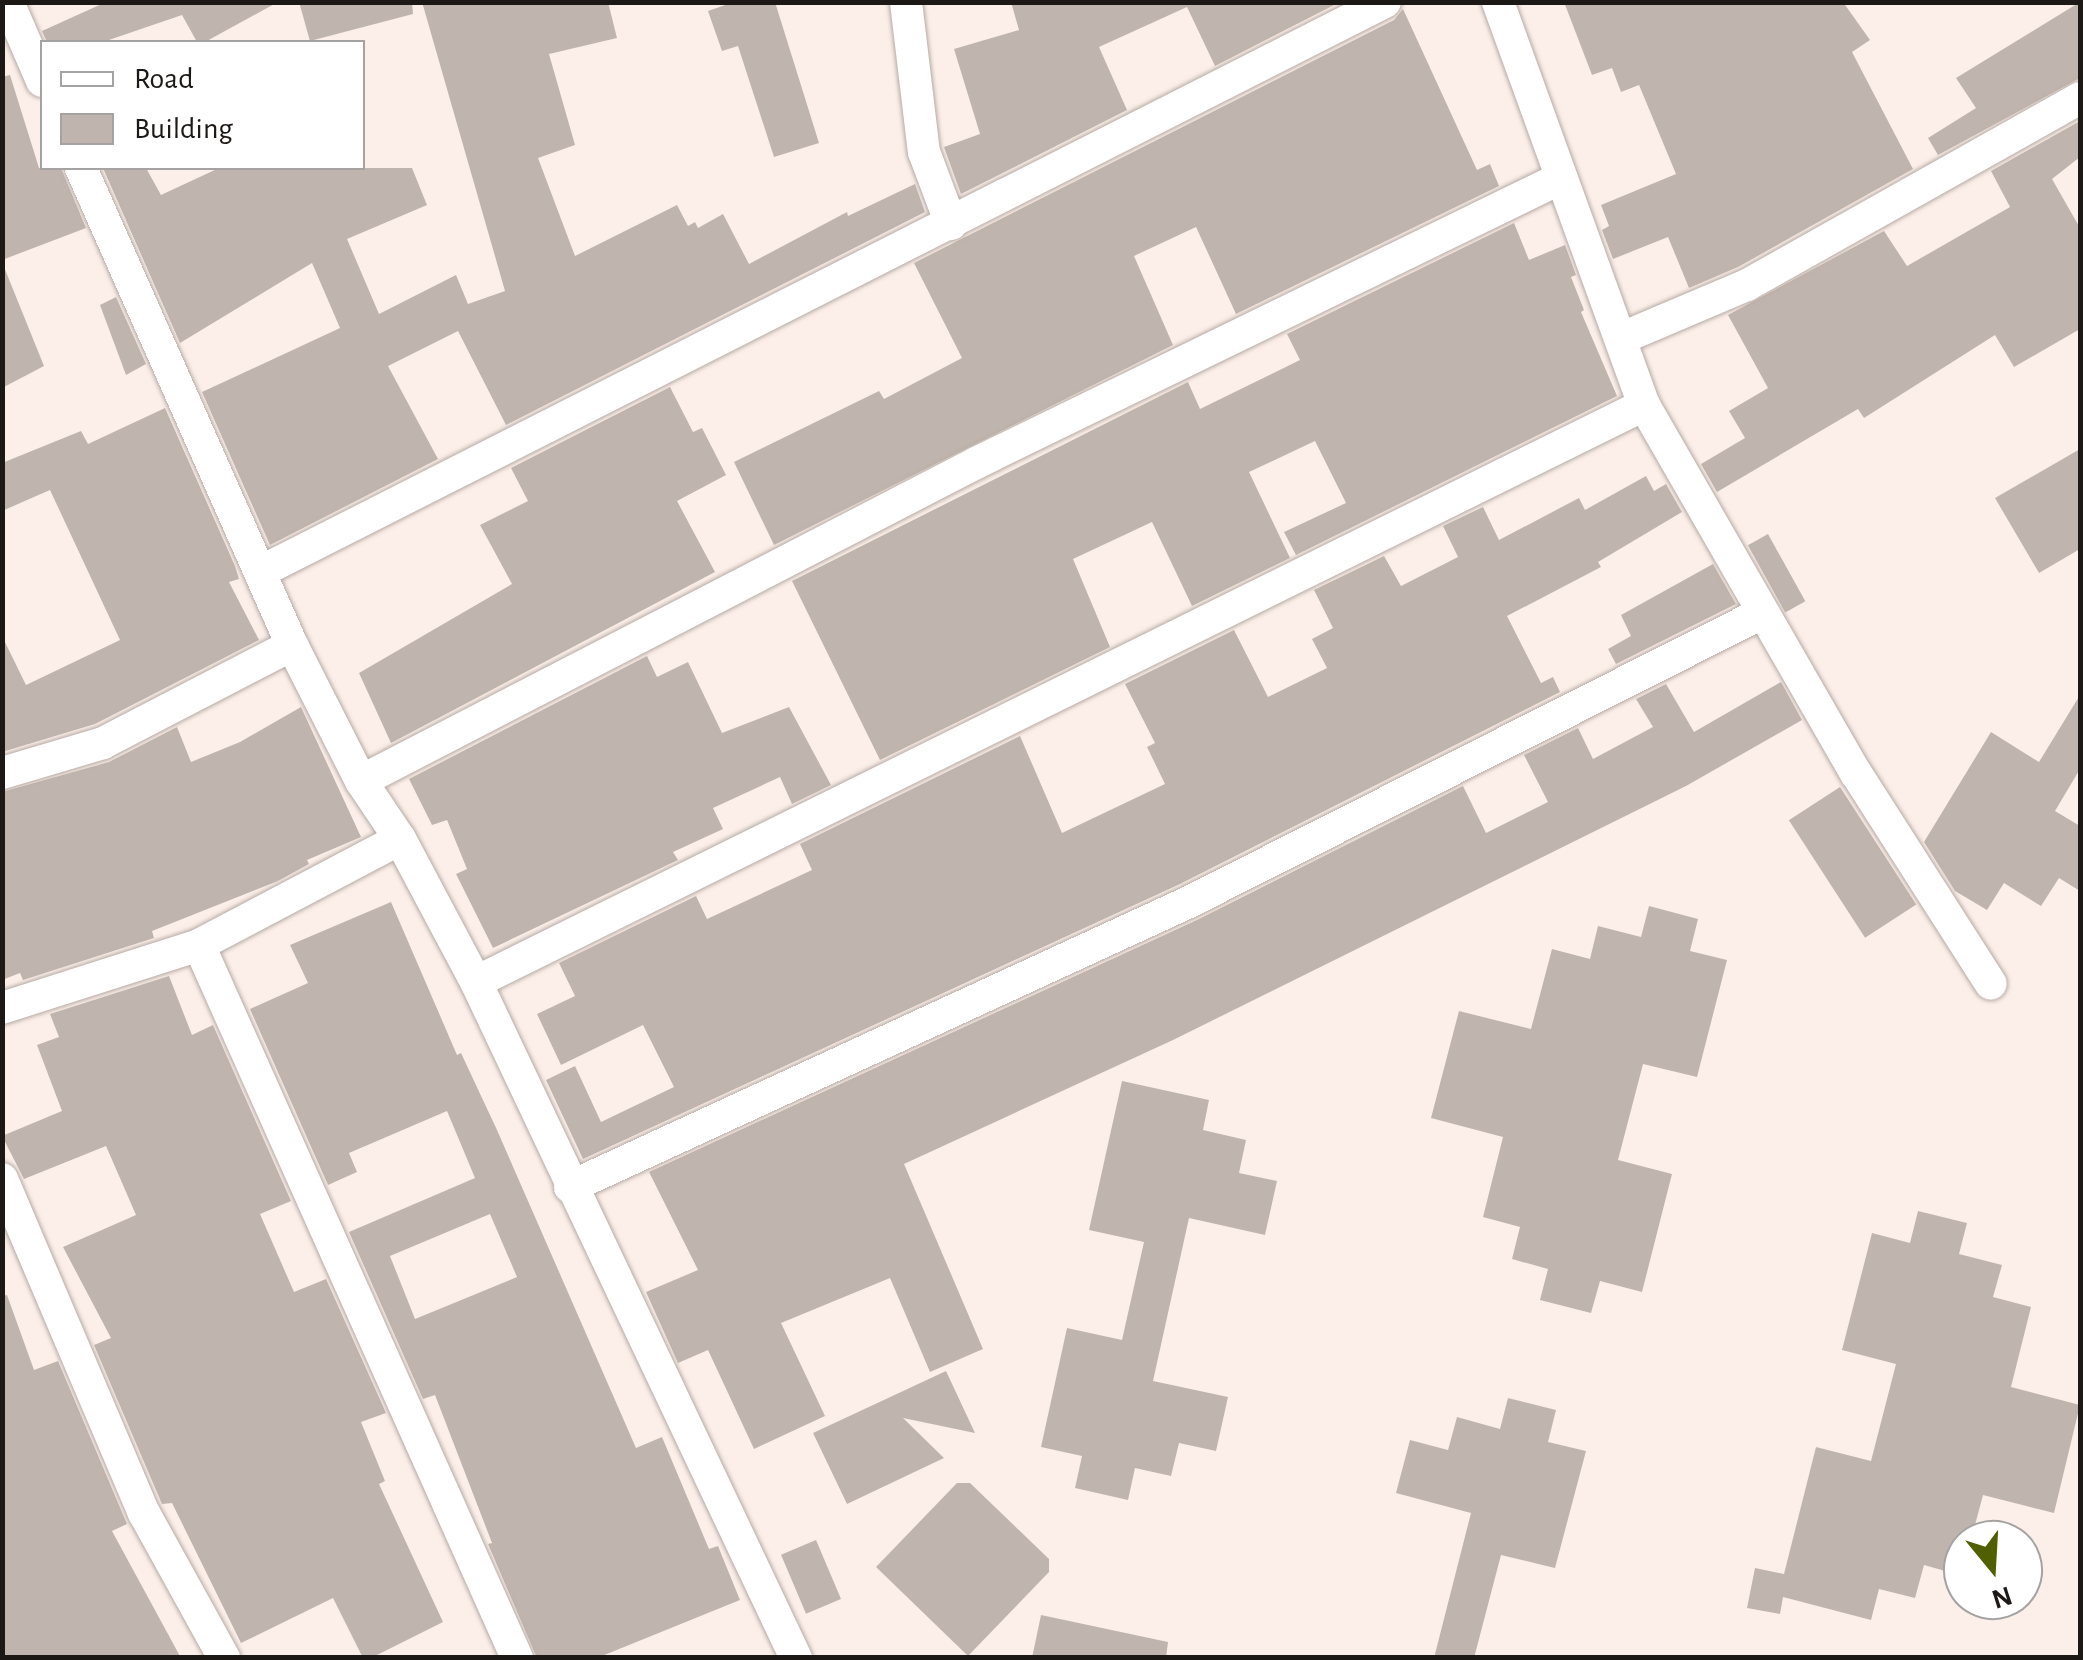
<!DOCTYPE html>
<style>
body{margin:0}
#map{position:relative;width:2083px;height:1660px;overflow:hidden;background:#fcefe9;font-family:"Alegreya Sans",sans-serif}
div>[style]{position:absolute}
.building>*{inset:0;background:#c0b5ae;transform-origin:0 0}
.roads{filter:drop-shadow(0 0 2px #b6aaa4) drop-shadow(0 0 2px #b6aaa4)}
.minor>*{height:32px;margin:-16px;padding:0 16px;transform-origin:16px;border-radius:16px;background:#fff}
span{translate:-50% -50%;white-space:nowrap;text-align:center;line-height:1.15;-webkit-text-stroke:8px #fff;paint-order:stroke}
.frame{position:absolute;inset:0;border:5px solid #1c1816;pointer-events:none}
.legend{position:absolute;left:40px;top:40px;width:325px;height:130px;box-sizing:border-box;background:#fff;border:2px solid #a4a3a2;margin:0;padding:12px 18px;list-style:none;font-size:30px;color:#1c1816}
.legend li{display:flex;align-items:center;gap:20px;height:50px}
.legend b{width:50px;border:2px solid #a4a3a2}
.north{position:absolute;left:1943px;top:1520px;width:100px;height:100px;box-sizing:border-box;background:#fff;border:2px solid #a4a3a2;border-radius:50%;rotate:162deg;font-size:28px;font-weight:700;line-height:40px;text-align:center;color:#1c1816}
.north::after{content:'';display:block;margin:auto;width:35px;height:45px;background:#505f00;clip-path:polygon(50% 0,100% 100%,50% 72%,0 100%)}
</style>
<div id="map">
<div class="building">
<i style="clip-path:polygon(106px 2px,278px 2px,205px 42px,197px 42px,182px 15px,103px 42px,47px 42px,42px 31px)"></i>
<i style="clip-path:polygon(299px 2px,412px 2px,413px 14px,310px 41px)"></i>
<i style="clip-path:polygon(422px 2px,608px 2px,617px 38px,549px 54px,575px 145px,538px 158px,575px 256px,677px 205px,688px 226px,695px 222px,698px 228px,723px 214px,749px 264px,847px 212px,848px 216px,915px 184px,925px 212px,506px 425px,458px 331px,388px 366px,438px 459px,270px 545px,202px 392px,340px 328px,312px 263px,180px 343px,103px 168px,146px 168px,161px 195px,219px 168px,412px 168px,427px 205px,347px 239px,379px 314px,456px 275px,468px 304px,505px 291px)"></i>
<i style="clip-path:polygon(734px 2px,775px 2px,819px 143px,774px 157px,738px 46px,722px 51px,708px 11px)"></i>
<i style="clip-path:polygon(1011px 2px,1340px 2px,1215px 66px,1187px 7px,1099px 47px,1127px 110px,961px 194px,944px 147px,980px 134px,954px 49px,1019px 30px)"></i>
<i style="clip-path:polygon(1564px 2px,1843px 2px,1870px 40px,1852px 52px,1913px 169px,1738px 267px,1689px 288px,1668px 237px,1613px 259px,1602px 230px,1609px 226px,1601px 205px,1676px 174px,1639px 85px,1621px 92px,1612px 68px,1592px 75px)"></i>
<i style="clip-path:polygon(2080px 2px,2080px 78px,1938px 155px,1928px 138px,1976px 108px,1956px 78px)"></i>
<i style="clip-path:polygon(1403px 9px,1477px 170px,1490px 164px,1499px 186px,1236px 314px,1196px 227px,1134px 256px,1173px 345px,774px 545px,734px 462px,879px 391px,884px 399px,962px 358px,914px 263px,1394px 20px)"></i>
<i style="clip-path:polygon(10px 75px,39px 168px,61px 168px,86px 228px,2px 260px,2px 77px)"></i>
<i style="clip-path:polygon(2080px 121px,2080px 157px,2052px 179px,2080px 228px,2080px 329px,2014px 367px,1995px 335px,1864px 418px,1858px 409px,1717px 492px,1701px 464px,1745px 438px,1729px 411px,1768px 388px,1728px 315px,1884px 231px,1907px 266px,2010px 207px,1991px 171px)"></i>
<i style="clip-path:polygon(1514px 223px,1529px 260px,1565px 245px,1576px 275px,1571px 277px,1584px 310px,1581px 312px,1617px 396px,1296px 555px,1284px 532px,1346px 503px,1315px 441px,1249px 472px,1290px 558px,1192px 606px,1152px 522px,1073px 559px,1110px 647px,880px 760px,792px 581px,1188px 382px,1200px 409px,1300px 360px,1287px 334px)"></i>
<i style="clip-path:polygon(4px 267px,44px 366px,2px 388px,2px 268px)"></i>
<i style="clip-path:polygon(116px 297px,146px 364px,126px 375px,100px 305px)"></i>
<i style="clip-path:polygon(670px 387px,693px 432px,702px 428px,726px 475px,677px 501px,715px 572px,391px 743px,359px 673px,512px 584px,480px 525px,528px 501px,511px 468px)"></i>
<i style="clip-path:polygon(165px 408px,235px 566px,239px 579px,229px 582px,259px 640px,95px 724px,2px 752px,2px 636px,26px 685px,120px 640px,50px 490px,2px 511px,2px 463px,81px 431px,88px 444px)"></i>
<i style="clip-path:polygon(2080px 449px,2080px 549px,2039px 573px,1995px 498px)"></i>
<i style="clip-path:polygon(1646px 476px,1654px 491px,1666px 484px,1682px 512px,1598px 562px,1601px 567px,1507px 616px,1541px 683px,1553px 677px,1560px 692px,1180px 884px,583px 1159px,546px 1080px,575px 1066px,601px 1122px,674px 1087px,643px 1025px,561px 1065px,537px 1014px,575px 996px,559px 963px,696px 896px,707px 919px,812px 870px,800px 844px,1020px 736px,1062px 833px,1165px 784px,1147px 747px,1155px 743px,1125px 684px,1234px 630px,1268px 697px,1327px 668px,1312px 639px,1333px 628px,1314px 590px,1384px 556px,1401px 586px,1458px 557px,1443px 526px,1483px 507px,1499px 540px,1579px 498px,1585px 510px)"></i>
<i style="left:1768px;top:534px;width:77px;height:23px;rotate:61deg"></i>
<i style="clip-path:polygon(1713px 564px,1736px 604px,1616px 664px,1608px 649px,1631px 636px,1621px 615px)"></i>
<i style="clip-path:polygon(647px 656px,657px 677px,688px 662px,722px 733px,789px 707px,831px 785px,792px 804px,780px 777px,713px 808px,723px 829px,673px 852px,678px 860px,493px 948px,456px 874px,467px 869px,447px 820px,432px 825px,409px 779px)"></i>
<i style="clip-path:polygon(1781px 682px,1802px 720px,1686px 786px,1173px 1040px,904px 1164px,983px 1349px,930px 1372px,890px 1278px,781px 1323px,825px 1416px,754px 1449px,708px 1350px,678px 1363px,646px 1292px,698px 1270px,649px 1172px,1197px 920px,1463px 786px,1486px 833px,1548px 802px,1524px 755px,1578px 728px,1593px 759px,1653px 727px,1636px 699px,1666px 684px,1694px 732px)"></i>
<i style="clip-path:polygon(2080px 695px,2080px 769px,2055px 811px,2080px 826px,2080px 891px,2059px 878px,2041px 906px,2004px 883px,1987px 910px,1955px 891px,1924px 842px,1991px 732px,2039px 762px)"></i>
<i style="clip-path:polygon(301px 707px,361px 837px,307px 860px,309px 864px,278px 881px,152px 931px,154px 938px,23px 980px,20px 973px,2px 980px,2px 792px,109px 762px,177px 727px,191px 762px,240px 742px)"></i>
<i style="left:1840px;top:787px;width:140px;height:61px;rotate:57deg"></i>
<i style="clip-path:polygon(evenodd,391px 902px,457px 1055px,461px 1053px,497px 1130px,636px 1448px,662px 1437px,709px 1549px,718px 1546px,740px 1600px,597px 1658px,537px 1658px,488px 1544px,492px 1543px,435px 1395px,423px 1399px,349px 1232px,475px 1178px,447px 1111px,349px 1153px,357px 1172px,328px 1185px,250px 1009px,308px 983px,290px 945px,391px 902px,490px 1214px,517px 1277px,415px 1319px,390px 1256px,490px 1214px)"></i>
<i style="clip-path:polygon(1649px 906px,1698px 919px,1690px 951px,1727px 960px,1697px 1077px,1643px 1064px,1618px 1160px,1672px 1174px,1642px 1292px,1600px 1281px,1591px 1313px,1540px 1300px,1548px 1269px,1512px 1259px,1520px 1227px,1483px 1217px,1503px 1137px,1431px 1118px,1459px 1011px,1531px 1029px,1552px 949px,1590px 959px,1598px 926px,1641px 937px)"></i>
<i style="clip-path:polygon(169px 976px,192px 1035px,213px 1025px,291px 1201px,260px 1214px,294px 1292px,326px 1279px,386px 1413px,361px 1422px,385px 1481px,379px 1484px,443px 1622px,371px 1658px,363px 1658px,333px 1598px,241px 1643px,172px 1503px,162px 1504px,94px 1345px,111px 1338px,63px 1247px,136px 1215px,106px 1146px,24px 1179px,2px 1136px,62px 1111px,37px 1045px,59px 1037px,50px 1014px)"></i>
<i style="clip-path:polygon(1122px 1081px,1209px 1100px,1203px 1130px,1246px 1140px,1239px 1173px,1277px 1181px,1265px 1235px,1189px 1218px,1153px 1381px,1228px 1397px,1216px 1451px,1179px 1443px,1171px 1476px,1135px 1468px,1128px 1500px,1075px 1488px,1082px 1456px,1041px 1447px,1067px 1328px,1122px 1340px,1144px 1242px,1089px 1230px)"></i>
<i style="clip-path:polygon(1918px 1211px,1967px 1223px,1959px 1254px,2002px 1265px,1993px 1297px,2031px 1307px,2011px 1387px,2080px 1405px,2054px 1513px,1983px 1495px,1971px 1540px,1963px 1540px,1963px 1576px,1924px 1565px,1915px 1598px,1879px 1589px,1871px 1620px,1783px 1597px,1780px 1614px,1747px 1608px,1755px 1568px,1784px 1574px,1816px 1447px,1871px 1461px,1896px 1364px,1842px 1350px,1872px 1233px,1910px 1243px)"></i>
<i style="clip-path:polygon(7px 1295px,34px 1370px,58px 1361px,127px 1524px,112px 1531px,181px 1658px,2px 1657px,2px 1296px)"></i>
<i style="clip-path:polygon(946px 1371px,975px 1433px,903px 1418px,944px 1458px,847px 1504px,813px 1433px)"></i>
<i style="clip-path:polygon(1508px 1398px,1556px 1410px,1548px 1442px,1586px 1451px,1555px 1568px,1501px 1555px,1474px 1658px,1434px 1658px,1471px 1513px,1396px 1493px,1410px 1440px,1448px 1450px,1457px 1417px,1500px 1429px)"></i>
<i style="clip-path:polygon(957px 1483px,970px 1483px,1049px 1559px,1049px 1572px,968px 1656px,876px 1567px)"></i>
<i style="left:816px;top:1540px;width:64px;height:38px;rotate:67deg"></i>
<i style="clip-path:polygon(1041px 1615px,1168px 1642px,1166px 1658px,1032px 1658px)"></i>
</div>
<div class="roads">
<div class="minor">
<i style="left:8px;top:2px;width:86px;rotate:66.7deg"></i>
<i style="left:906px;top:2px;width:151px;rotate:83.2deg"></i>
<i style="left:924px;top:152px;width:77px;rotate:69.4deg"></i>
<i style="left:1498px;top:2px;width:429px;rotate:70.1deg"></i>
<i style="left:1644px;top:405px;width:425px;rotate:60.1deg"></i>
<i style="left:1856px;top:773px;width:250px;rotate:57.4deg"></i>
<i style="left:81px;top:168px;width:522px;rotate:66.14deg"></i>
<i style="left:292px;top:645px;width:153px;rotate:63.1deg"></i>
<i style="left:361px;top:781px;width:70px;rotate:56.1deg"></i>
<i style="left:400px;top:839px;width:162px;rotate:62deg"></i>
<i style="left:476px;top:982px;width:748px;rotate:64.67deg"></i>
<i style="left:1622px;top:338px;width:136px;rotate:-23deg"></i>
<i style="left:1747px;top:285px;width:382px;rotate:-29.3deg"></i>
<i style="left:260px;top:572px;width:1261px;rotate:-26.87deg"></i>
<i style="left:2px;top:773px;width:105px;rotate:-16.5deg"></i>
<i style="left:103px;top:743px;width:213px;rotate:-27.4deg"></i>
<i style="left:361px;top:781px;width:692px;rotate:-27.34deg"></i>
<i style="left:976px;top:463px;width:651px;rotate:-25.97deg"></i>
<i style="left:199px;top:945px;width:781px;rotate:65.96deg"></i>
<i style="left:476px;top:982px;width:1303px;rotate:-26.29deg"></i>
<i style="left:2px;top:1008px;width:207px;rotate:-17.7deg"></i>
<i style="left:199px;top:945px;width:227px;rotate:-27.8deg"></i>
<i style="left:2px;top:1179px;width:363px;rotate:67deg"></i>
<i style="left:144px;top:1513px;width:166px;rotate:61.1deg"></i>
<i style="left:570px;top:1187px;width:681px;rotate:-24.72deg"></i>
<i style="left:1189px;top:902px;width:642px;rotate:-26.76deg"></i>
</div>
</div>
<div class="frame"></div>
<ul class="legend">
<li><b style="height:12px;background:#fff"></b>Road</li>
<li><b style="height:28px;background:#c0b5ae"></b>Building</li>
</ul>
<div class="north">N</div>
</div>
